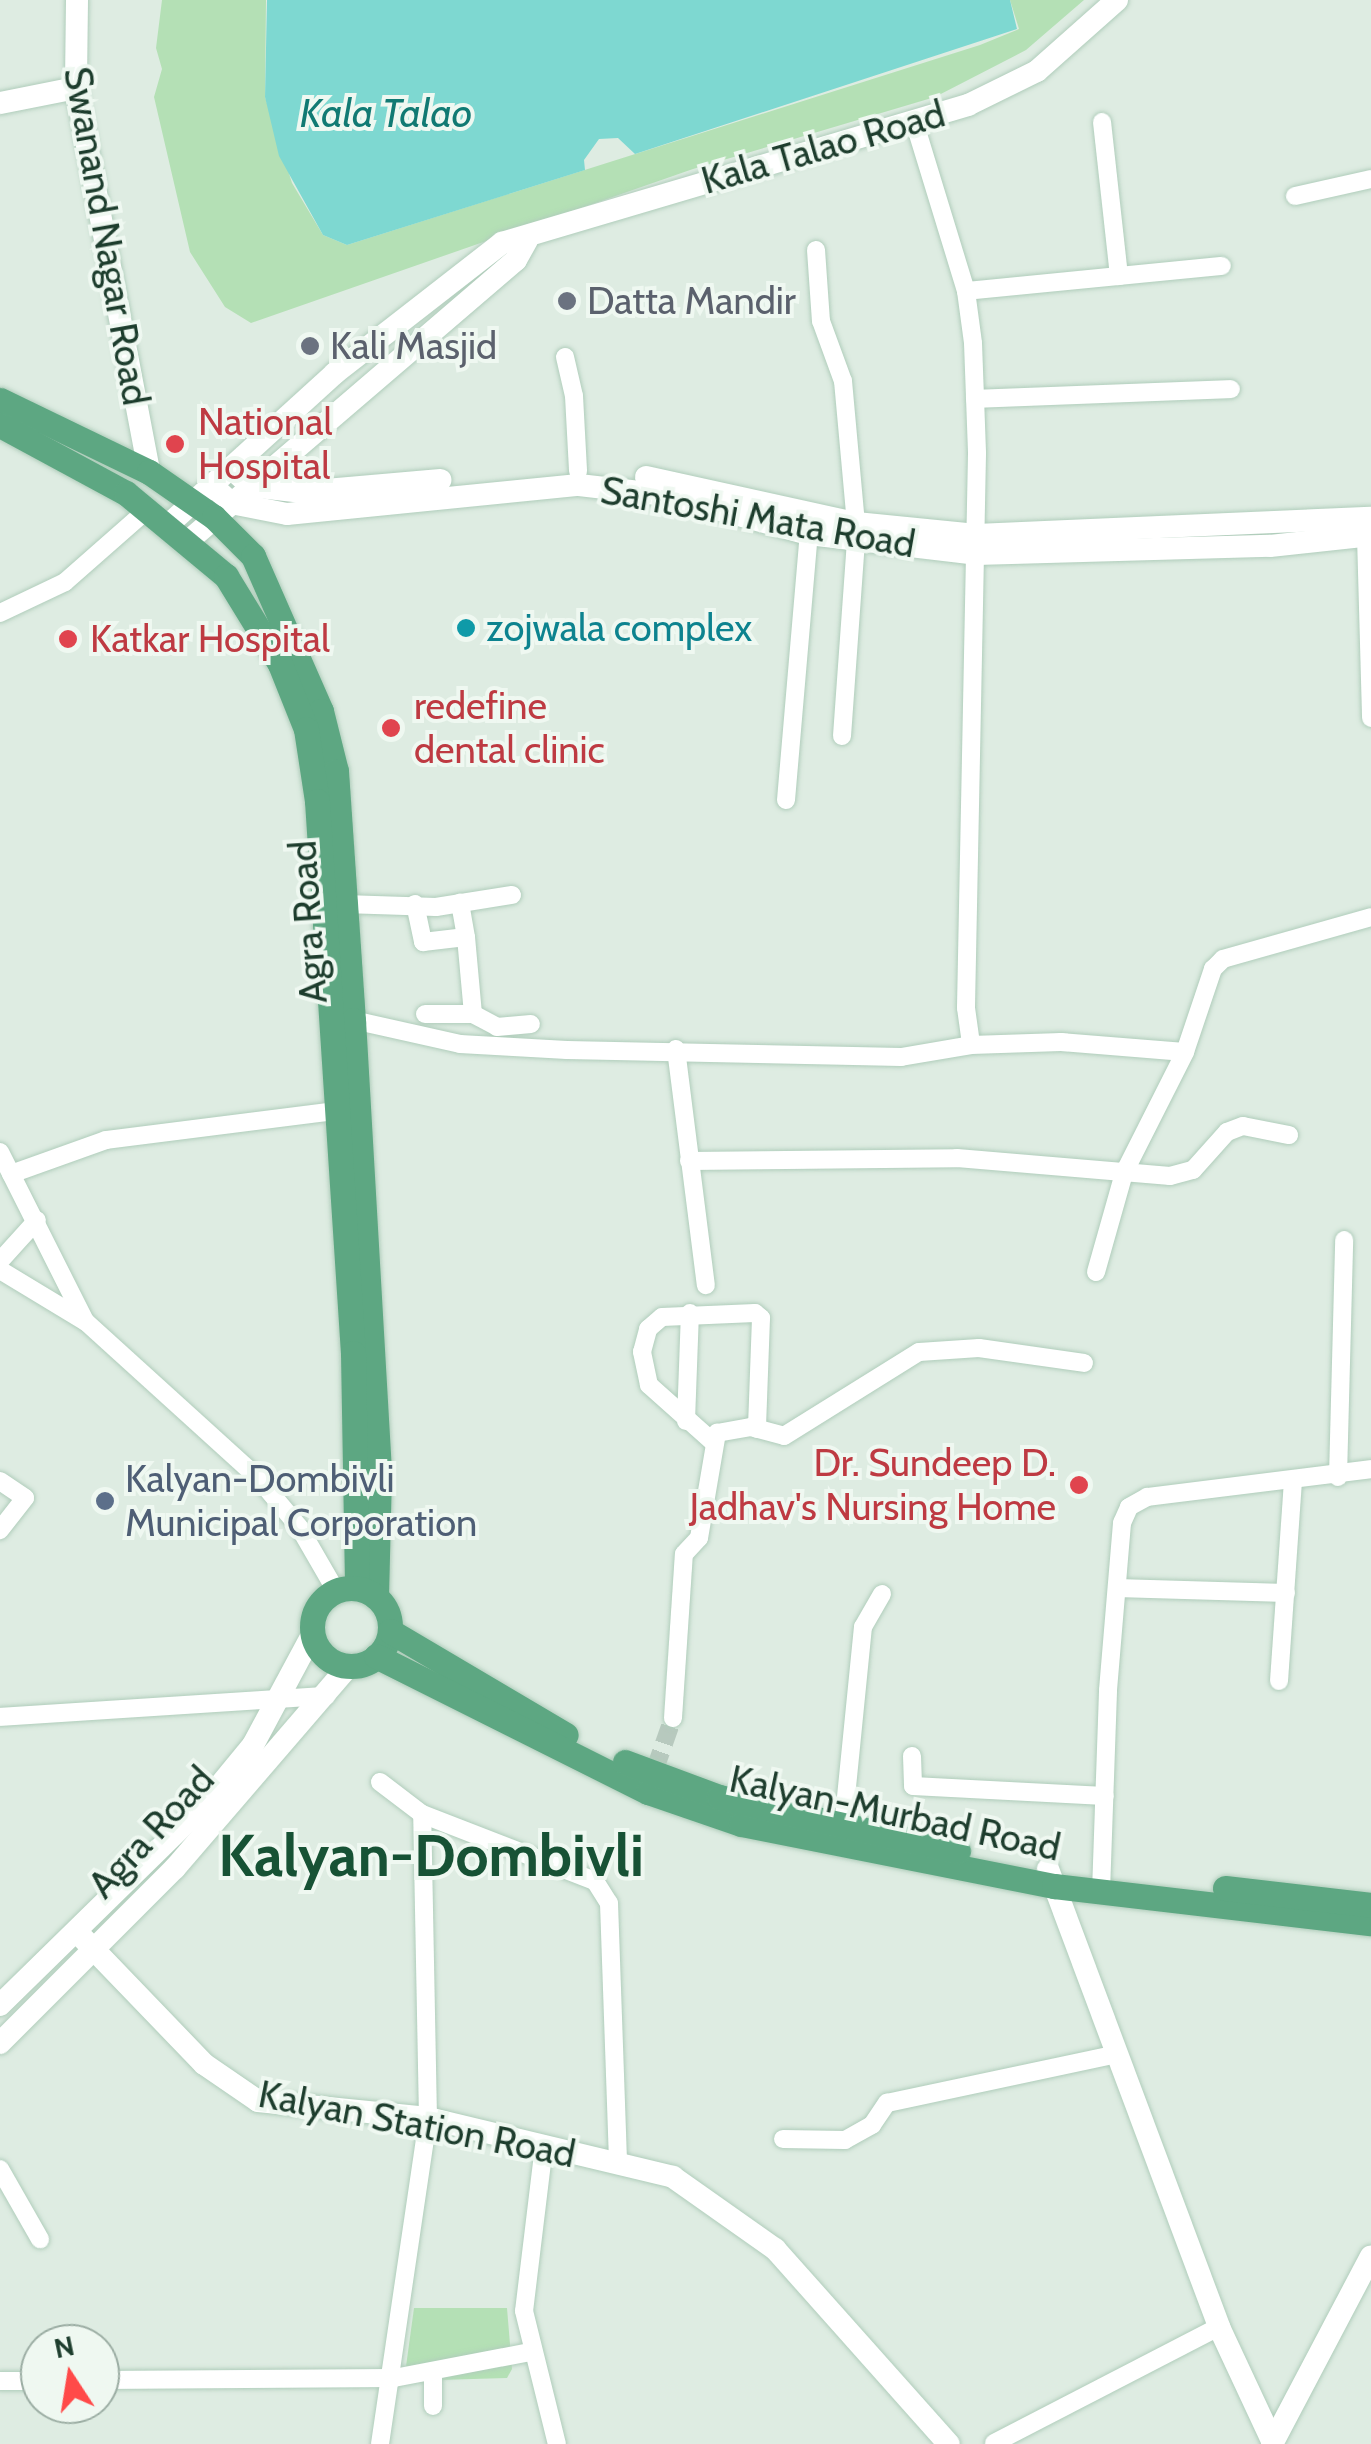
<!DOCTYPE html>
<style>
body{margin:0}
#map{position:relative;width:1371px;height:2444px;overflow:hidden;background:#deece2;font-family:Cabin,sans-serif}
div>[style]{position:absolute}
.green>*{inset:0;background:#b4e0b5}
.water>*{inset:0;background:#7ed8d1}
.street-tunnel>*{height:18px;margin-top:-9px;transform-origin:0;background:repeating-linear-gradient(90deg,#b7c9be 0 18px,transparent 0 27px)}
.roads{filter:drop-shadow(0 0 2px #b0cdbb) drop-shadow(0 0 2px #b0cdbb)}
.street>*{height:18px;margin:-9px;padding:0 9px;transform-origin:9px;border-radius:9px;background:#fff}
.secondary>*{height:22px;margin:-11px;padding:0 11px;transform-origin:11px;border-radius:11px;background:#fff}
.primary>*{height:25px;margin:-12.5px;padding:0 12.5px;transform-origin:12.5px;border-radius:12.5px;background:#5da782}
.primary>.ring{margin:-12.5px;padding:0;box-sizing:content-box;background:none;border:25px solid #5da782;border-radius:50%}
.dots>*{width:28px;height:28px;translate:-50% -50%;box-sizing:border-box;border:5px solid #eff8f1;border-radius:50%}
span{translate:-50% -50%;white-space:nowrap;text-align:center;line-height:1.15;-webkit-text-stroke:8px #eff8f1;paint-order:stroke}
.street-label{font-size:38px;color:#1d3d2d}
.worship-label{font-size:38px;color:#5b616d}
.left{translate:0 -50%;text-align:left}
.health-label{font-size:38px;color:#be3a42}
.right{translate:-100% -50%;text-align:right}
.culture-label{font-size:38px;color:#0d838f}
.service-label{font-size:38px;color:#4e5e75}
.water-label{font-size:40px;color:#117a73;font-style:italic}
.town-label{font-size:58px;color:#175235;font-weight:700}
.north{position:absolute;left:20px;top:2324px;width:100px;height:100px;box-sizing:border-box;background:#eff8f1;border:2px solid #9bada3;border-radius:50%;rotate:348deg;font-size:28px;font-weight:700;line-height:40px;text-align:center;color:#1d3d2d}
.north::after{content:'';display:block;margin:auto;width:35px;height:45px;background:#ff4a49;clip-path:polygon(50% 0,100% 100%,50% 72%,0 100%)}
</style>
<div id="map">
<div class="green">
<i style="clip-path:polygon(162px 0,266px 0,265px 97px,292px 183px,323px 235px,347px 245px,980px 45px,1019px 29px,1010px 0,1084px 0,1026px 50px,935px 97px,693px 169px,251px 323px,225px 307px,190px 252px,154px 97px,162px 69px,156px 48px)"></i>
<i style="clip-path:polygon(414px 2308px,507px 2308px,512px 2369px,507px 2378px,404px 2381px)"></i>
</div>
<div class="water">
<i style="clip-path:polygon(267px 0,1010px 0,1017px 29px,635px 154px,618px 138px,599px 139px,584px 160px,585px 170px,347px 245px,323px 235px,279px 156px,265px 97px)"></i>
</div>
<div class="street-tunnel">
<i style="left:655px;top:1769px;width:54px;rotate:-70.6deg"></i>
</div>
<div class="roads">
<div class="street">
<i style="left:914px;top:121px;width:178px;rotate:73deg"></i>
<i style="left:966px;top:291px;width:52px;rotate:82.3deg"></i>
<i style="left:973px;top:343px;width:111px;rotate:87.9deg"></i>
<i style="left:977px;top:454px;width:554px;rotate:91.14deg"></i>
<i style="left:966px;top:1008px;width:37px;rotate:82deg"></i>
<i style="left:1102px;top:122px;width:155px;rotate:83.7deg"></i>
<i style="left:1295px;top:196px;width:78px;rotate:-12.6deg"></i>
<i style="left:816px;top:250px;width:71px;rotate:86deg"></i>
<i style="left:821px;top:321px;width:64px;rotate:69.9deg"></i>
<i style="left:843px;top:381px;width:143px;rotate:84.8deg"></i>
<i style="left:966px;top:291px;width:257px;rotate:-5.6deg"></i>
<i style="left:565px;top:357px;width:40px;rotate:77deg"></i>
<i style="left:574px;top:396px;width:75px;rotate:86.9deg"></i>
<i style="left:975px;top:399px;width:256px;rotate:-2.2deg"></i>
<i style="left:1366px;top:536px;width:182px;rotate:88.4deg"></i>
<i style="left:0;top:613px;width:72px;rotate:-25.5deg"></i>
<i style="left:65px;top:582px;width:109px;rotate:-41.3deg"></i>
<i style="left:842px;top:736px;width:195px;rotate:-85.9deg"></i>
<i style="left:786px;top:800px;width:267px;rotate:-85.1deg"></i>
<i style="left:344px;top:904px;width:92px;rotate:1.9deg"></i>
<i style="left:436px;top:907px;width:77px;rotate:-9deg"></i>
<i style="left:415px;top:904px;width:39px;rotate:78deg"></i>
<i style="left:423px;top:942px;width:43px;rotate:-6.6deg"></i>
<i style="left:466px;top:937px;width:35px;rotate:-100deg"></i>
<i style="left:425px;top:1014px;width:48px"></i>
<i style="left:473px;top:1014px;width:77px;rotate:-95.2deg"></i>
<i style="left:473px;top:1014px;width:27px;rotate:28deg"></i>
<i style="left:497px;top:1027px;width:34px;rotate:-5deg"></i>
<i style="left:353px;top:1020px;width:110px;rotate:12.6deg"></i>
<i style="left:460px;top:1044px;width:107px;rotate:3.2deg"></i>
<i style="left:567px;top:1050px;width:334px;rotate:1.2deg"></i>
<i style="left:901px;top:1057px;width:71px;rotate:-9.7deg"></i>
<i style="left:971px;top:1045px;width:90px;rotate:-1.9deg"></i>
<i style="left:1061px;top:1042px;width:124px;rotate:4.6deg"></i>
<i style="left:676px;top:1049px;width:238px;rotate:82.8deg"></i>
<i style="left:0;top:1152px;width:189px;rotate:63.3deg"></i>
<i style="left:689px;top:1161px;width:268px;rotate:-0.6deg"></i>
<i style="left:957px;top:1158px;width:214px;rotate:4.8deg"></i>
<i style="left:1170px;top:1176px;width:24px;rotate:-15deg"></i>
<i style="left:1193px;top:1170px;width:51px;rotate:-48.2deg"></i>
<i style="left:1227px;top:1132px;width:17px;rotate:-21deg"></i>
<i style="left:1243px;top:1126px;width:47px;rotate:11.1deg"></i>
<i style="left:11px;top:1174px;width:101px;rotate:-19.7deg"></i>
<i style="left:106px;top:1140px;width:233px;rotate:-7.2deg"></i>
<i style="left:0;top:1261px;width:55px;rotate:-47.9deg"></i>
<i style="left:0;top:1270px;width:100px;rotate:31.2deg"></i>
<i style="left:86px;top:1322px;width:232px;rotate:42.2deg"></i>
<i style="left:258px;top:1478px;width:64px;rotate:50.1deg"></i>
<i style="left:299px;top:1527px;width:74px;rotate:60deg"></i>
<i style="left:1096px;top:1272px;width:103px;rotate:-74.2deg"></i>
<i style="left:1124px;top:1173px;width:136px;rotate:-63.2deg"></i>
<i style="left:1185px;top:1052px;width:88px;rotate:-71.4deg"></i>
<i style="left:1213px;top:969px;width:14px;rotate:-45deg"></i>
<i style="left:1223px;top:959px;width:154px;rotate:-15.8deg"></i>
<i style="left:686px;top:1421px;width:108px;rotate:-87.9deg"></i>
<i style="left:713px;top:1442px;width:86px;rotate:-138.3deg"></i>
<i style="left:649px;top:1385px;width:34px;rotate:-102deg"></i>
<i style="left:642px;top:1352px;width:24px;rotate:-75deg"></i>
<i style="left:648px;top:1329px;width:18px;rotate:-41deg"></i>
<i style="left:662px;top:1317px;width:93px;rotate:-2.5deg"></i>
<i style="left:755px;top:1313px;width:8px;rotate:40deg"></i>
<i style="left:761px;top:1318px;width:111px;rotate:92.1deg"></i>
<i style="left:1338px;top:1477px;width:237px;rotate:-88.5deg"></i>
<i style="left:0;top:1481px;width:30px;rotate:34deg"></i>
<i style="left:25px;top:1498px;width:41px;rotate:128deg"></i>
<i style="left:1117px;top:1588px;width:169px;rotate:1.7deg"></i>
<i style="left:1279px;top:1681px;width:201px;rotate:-86deg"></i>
<i style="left:0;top:1717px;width:327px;rotate:-3.7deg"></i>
<i style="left:673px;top:1718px;width:164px;rotate:-86.2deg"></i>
<i style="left:684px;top:1554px;width:22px;rotate:-47deg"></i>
<i style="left:699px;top:1538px;width:107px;rotate:-80.3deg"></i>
<i style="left:717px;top:1433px;width:35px;rotate:-10deg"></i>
<i style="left:751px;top:1427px;width:34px;rotate:15deg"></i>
<i style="left:784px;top:1436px;width:159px;rotate:-31.9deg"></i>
<i style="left:919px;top:1352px;width:60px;rotate:-3.8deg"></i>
<i style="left:979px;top:1348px;width:106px;rotate:8.1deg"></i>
<i style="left:912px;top:1756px;width:30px;rotate:88deg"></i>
<i style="left:913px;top:1786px;width:192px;rotate:3deg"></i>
<i style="left:380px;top:1782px;width:53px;rotate:37.3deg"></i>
<i style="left:422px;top:1814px;width:186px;rotate:21.2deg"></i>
<i style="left:595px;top:1881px;width:26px;rotate:58deg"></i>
<i style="left:609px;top:1903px;width:261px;rotate:88deg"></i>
<i style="left:842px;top:1837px;width:211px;rotate:-84.3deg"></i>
<i style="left:863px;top:1627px;width:38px;rotate:-60deg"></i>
<i style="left:1101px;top:1892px;width:202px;rotate:-88deg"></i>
<i style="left:1108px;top:1690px;width:168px;rotate:-85.2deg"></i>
<i style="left:1122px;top:1523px;width:17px;rotate:-66deg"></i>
<i style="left:1129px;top:1507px;width:21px;rotate:-29deg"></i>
<i style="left:1147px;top:1497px;width:226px;rotate:-7.1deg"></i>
<i style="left:783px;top:2139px;width:62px;rotate:0.9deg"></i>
<i style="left:845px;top:2140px;width:31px;rotate:-29deg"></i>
<i style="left:872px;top:2125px;width:27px;rotate:-56deg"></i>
<i style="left:887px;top:2103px;width:235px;rotate:-12deg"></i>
<i style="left:544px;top:2146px;width:166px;rotate:96.9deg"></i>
<i style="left:524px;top:2311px;width:137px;rotate:76.1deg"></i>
<i style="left:0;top:2169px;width:81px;rotate:60.3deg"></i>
<i style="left:100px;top:2380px;width:294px;rotate:-0.4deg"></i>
<i style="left:394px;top:2378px;width:138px;rotate:-10.8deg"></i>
<i style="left:0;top:2381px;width:40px"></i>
<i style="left:433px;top:2406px;width:35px;rotate:-90deg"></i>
<i style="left:994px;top:2443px;width:253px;rotate:-27.3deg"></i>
<i style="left:380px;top:2444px;width:330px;rotate:-81.6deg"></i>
<i style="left:428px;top:2118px;width:304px;rotate:-91.1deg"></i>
</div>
<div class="secondary">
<i style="left:77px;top:0;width:88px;rotate:90.7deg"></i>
<i style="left:76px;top:88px;width:391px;rotate:79.2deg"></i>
<i style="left:0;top:103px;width:77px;rotate:-11.2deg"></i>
<i style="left:232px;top:469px;width:25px;rotate:42deg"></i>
<i style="left:251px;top:486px;width:52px;rotate:6.6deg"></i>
<i style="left:303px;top:492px;width:138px;rotate:-5deg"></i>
<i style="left:646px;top:477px;width:215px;rotate:12.4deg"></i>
<i style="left:856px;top:523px;width:121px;rotate:5.7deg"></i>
<i style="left:976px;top:535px;width:395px;rotate:-2.5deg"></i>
<i style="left:214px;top:487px;width:23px;rotate:43deg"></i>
<i style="left:231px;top:503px;width:57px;rotate:11.1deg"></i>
<i style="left:287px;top:514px;width:293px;rotate:-5.7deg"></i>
<i style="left:579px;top:485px;width:87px;rotate:6.6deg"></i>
<i style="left:665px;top:495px;width:149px;rotate:15.2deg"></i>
<i style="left:809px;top:534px;width:168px;rotate:6.8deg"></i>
<i style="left:976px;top:554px;width:294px;rotate:-1.6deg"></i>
<i style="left:1270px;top:546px;width:102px;rotate:-6.2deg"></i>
<i style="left:167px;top:526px;width:227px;rotate:-42.3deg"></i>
<i style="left:335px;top:373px;width:212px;rotate:-37.9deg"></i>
<i style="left:502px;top:243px;width:486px;rotate:-16.5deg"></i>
<i style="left:968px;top:105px;width:77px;rotate:-26.2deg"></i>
<i style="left:1037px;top:71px;width:107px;rotate:-41.6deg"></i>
<i style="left:187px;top:542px;width:433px;rotate:-40.6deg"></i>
<i style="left:516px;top:260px;width:23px;rotate:-61deg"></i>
<i style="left:1048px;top:1869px;width:489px;rotate:69.5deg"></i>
<i style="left:1219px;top:2327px;width:128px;rotate:65deg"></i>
<i style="left:77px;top:1932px;width:183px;rotate:46.1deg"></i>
<i style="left:204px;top:2064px;width:65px;rotate:34.4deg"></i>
<i style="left:258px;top:2101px;width:171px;rotate:5.7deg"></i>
<i style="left:428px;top:2118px;width:252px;rotate:13.5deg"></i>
<i style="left:673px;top:2177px;width:125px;rotate:35.2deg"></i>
<i style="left:775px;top:2249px;width:261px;rotate:48.3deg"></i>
<i style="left:0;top:2005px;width:283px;rotate:-44.4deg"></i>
<i style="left:202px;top:1807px;width:80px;rotate:-50.6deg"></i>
<i style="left:253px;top:1745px;width:125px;rotate:-61.8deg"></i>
<i style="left:0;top:2043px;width:247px;rotate:-45deg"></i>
<i style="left:175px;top:1868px;width:267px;rotate:-49.3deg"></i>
<i style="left:1272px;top:2444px;width:212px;rotate:-62.2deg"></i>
</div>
<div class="primary">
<i style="left:0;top:400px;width:165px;rotate:25.8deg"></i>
<i style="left:149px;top:472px;width:79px;rotate:34.7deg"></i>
<i style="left:214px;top:517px;width:55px;rotate:45deg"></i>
<i style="left:253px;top:556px;width:169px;rotate:66.3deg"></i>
<i style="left:321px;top:711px;width:62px;rotate:76deg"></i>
<i style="left:336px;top:771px;width:250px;rotate:86.1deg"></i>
<i style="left:353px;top:1020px;width:455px;rotate:86.7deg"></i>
<i style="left:379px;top:1474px;width:123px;rotate:91.4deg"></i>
<i style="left:0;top:425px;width:143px;rotate:28.4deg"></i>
<i style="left:126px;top:493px;width:130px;rotate:39.7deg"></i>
<i style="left:226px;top:576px;width:103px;rotate:58.5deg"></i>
<i style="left:280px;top:664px;width:70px;rotate:68.2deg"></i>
<i style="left:306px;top:729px;width:73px;rotate:81.3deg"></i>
<i style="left:317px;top:801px;width:553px;rotate:86.27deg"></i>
<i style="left:353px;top:1353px;width:235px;rotate:89deg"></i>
<i class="ring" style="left:312px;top:1588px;width:53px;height:53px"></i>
<i style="left:390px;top:1631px;width:204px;rotate:30.6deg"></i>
<i style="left:376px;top:1656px;width:304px;rotate:26.6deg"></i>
<i style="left:648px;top:1792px;width:98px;rotate:19deg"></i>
<i style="left:741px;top:1824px;width:319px;rotate:11.2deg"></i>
<i style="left:1054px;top:1886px;width:319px;rotate:6.7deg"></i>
<i style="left:625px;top:1762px;width:100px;rotate:20.4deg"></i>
<i style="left:719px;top:1797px;width:245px;rotate:12.7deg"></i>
<i style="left:1225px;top:1888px;width:147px;rotate:6.6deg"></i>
</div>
</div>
<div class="dots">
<i style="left:567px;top:301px;background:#6b7280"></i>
<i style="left:310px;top:346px;background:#6b7280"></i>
<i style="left:175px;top:444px;background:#e0444e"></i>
<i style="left:466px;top:628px;background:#0f9aa8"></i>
<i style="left:68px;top:639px;background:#e0444e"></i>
<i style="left:391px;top:728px;background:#e0444e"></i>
<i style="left:1079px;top:1485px;background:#e0444e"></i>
<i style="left:105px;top:1501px;background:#5c6f8a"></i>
</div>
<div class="street-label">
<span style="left:823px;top:147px;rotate:-16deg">Kala Talao Road</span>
<span style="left:107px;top:236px;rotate:80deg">Swanand Nagar Road</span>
<span style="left:758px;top:517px;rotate:10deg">Santoshi Mata Road</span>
<span style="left:308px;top:922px;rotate:-94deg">Agra Road</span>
<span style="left:895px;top:1813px;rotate:12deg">Kalyan-Murbad Road</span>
<span style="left:151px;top:1832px;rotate:-47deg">Agra Road</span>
<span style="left:417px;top:2124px;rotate:11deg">Kalyan Station Road</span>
</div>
<div class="worship-label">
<span class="left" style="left:587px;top:301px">Datta Mandir</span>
<span class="left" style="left:330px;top:346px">Kali Masjid</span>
</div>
<div class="health-label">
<span class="left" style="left:198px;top:444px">National<br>Hospital</span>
<span class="left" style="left:90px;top:639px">Katkar Hospital</span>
<span class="left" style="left:414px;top:728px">redefine<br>dental clinic</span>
<span class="right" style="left:1056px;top:1485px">Dr. Sundeep D.<br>Jadhav's Nursing Home</span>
</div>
<div class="culture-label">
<span class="left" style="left:486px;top:628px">zojwala complex</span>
</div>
<div class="service-label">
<span class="left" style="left:125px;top:1501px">Kalyan-Dombivli<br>Municipal Corporation</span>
</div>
<div class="water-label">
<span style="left:386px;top:113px">Kala Talao</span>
</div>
<div class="town-label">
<span style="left:431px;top:1856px">Kalyan-Dombivli</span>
</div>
<div class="north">N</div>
</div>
